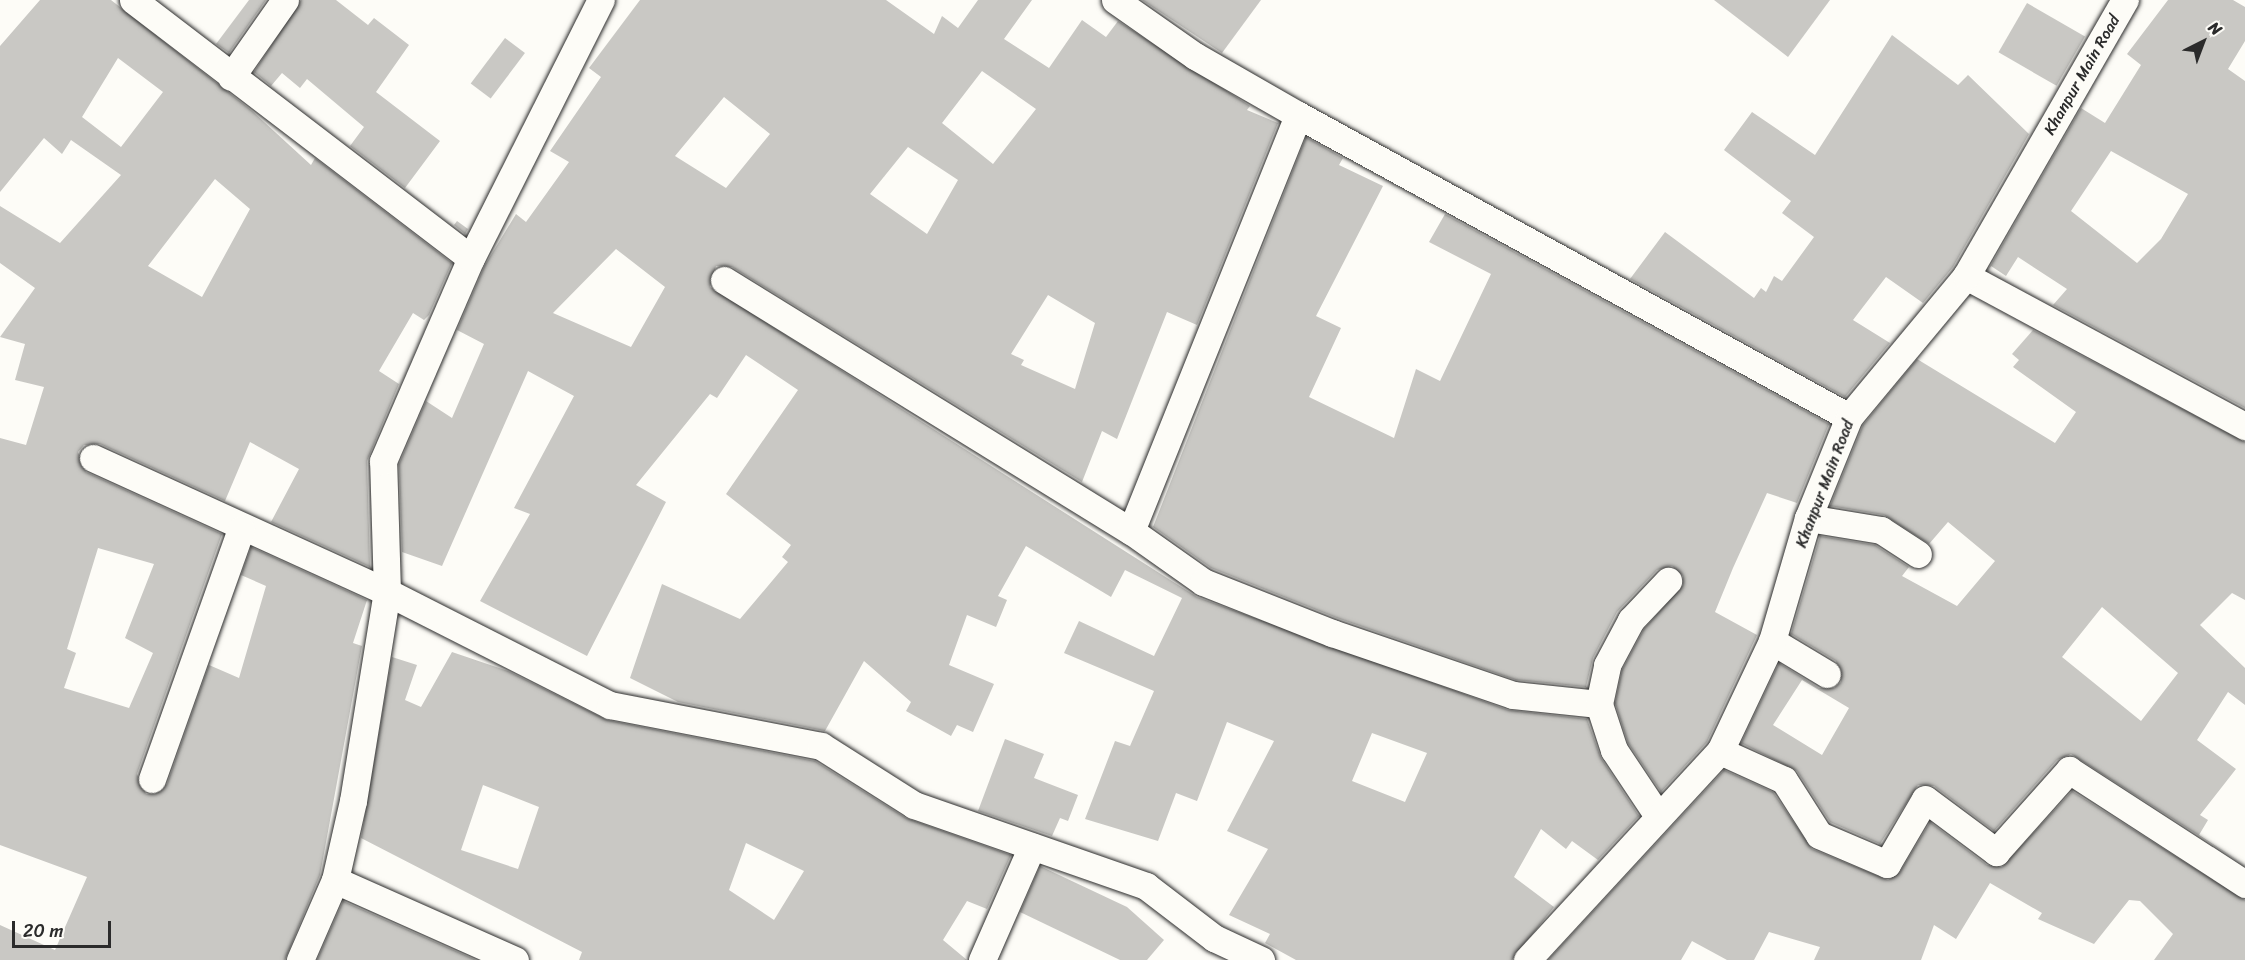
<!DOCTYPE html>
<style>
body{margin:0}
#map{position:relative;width:2245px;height:960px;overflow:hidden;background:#fdfcf7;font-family:Sriracha,sans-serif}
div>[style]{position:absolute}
.building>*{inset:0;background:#c9c8c4;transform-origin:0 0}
.roads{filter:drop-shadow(0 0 2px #2b2b2b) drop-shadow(0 0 2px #2b2b2b)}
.street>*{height:27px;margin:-13.5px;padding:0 13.5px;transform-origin:13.5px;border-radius:13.5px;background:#fdfcf7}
span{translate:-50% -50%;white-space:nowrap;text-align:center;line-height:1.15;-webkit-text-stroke:4.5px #fdfcf7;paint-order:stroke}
.street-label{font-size:16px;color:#2b2b2b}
.north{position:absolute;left:2173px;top:12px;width:60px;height:60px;-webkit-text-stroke:4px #fdfcf7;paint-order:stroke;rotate:42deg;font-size:16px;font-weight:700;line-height:24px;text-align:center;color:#2b2b2b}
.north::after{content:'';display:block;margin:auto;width:21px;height:27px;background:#2b2b2b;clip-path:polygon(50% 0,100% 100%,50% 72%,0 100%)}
.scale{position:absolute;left:12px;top:921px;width:99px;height:27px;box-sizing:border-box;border:3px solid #2b2b2b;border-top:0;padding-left:8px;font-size:18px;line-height:21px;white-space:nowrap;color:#2b2b2b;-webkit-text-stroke:4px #fdfcf7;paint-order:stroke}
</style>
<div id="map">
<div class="building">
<i style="clip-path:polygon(evenodd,40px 0,111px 0,251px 110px,311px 165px,315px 158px,452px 263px,429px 315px,424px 320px,413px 313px,379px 371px,399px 384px,367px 461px,370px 567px,271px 522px,299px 469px,250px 442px,225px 501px,100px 444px,84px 445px,78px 452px,86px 472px,222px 534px,137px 774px,146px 794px,155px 794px,167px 784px,209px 665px,239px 678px,266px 586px,241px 575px,251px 547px,367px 600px,353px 643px,362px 646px,320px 875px,285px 960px,0 960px,0 925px,55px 950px,87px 877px,0 845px,0 438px,26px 445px,44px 387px,15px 380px,25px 344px,0 337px,35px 288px,0 263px,0 206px,60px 243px,121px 175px,71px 140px,62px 154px,44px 138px,0 192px,0 46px,40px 0,118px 58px,163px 92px,121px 147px,82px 117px,118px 58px,40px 0,215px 179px,250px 209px,202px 297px,148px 266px,215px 179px,40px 0,98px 548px,154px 564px,125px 638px,153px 653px,129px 708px,64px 688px,76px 653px,67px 649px,98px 548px)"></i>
<i style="clip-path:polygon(249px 0,266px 0,229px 53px,216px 44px)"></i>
<i style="clip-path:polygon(301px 0,336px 0,368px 25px,374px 18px,409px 45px,376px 92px,440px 141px,405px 188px,350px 146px,364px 127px,307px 79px,300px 88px,282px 73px,271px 86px,254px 72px)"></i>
<i style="clip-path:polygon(evenodd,640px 0,886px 0,934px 34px,942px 16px,958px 28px,978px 0,1032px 0,1004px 39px,1049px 68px,1082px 20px,1106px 37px,1118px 21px,1250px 106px,1247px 110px,1278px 123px,1197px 325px,1167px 312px,1117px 439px,1102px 431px,1082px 482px,732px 267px,716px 266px,710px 287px,1197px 597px,1508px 710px,1587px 719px,1601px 758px,1639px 816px,1598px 860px,1572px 841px,1566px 849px,1541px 829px,1514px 877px,1554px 907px,1512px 960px,1296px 960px,1265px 943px,1270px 934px,1229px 915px,1268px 849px,1227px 831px,1274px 741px,1227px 722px,1197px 801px,1176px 793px,1158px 841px,1085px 819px,1115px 741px,1130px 746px,1154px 691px,1064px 653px,1079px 621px,1154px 656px,1182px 598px,1125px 570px,1111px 597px,1026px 546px,998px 596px,1007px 600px,996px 627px,967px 615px,949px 665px,994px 684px,973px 732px,957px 725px,951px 736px,906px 711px,911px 702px,864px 661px,825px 731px,678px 702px,630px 678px,662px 584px,740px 619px,788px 562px,782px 557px,791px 545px,726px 494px,798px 390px,746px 355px,717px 398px,710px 394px,636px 485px,666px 502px,587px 656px,480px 601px,530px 514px,514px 508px,574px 396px,528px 371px,442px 566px,402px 552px,399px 464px,426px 401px,452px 418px,484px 344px,457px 330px,485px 265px,516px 214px,526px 222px,569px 162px,550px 151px,601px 77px,589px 68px,640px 0,982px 71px,1036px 109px,993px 164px,942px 123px,982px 71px,640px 0,724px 97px,770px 134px,726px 188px,675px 156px,724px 97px,640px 0,908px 147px,958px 180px,927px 234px,870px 194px,908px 147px,640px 0,616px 249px,665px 287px,631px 347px,553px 313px,616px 249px,640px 0,1048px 295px,1095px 323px,1075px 389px,1021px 365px,1024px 360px,1011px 354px,1048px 295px,640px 0,1372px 733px,1427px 753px,1405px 802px,1352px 781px,1372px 733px)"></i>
<i style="clip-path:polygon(1142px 0,1261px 0,1222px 53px)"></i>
<i style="clip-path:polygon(1714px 0,1830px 0,1788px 57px)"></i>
<i style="clip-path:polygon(evenodd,2168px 0,2233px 0,2245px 7px,2245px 41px,2228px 69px,2245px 81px,2245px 408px,2053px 305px,2067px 289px,2018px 257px,2006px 276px,1991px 266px,1988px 270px,2081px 108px,2105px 123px,2141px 65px,2127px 54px,2168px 0,2111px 151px,2188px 194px,2161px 239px,2137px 263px,2071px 211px,2111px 151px)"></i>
<i style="left:2027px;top:3px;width:67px;height:57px;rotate:30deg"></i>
<i style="clip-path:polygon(1892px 35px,1958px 85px,1968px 75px,2029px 134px,1953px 267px,1923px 303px,1886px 277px,1853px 320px,1890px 343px,1845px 397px,1630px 279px,1665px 232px,1754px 298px,1761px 288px,1766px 292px,1774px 276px,1782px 281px,1814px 237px,1782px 213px,1791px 201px,1724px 150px,1752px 112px,1815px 155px)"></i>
<i style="left:505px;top:38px;width:25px;height:57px;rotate:37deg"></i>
<i style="clip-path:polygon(1306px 137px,1343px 158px,1339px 165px,1383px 186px,1316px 316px,1341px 328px,1309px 397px,1394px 438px,1416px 369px,1440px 381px,1491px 274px,1429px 242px,1445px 214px,1829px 424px,1797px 503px,1767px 493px,1733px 568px,1715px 612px,1757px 635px,1707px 742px,1661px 792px,1628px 743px,1615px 703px,1622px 670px,1644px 629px,1683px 585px,1683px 576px,1672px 566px,1657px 570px,1617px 612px,1593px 658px,1586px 687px,1516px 680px,1337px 618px,1211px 568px,1153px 527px)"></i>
<i style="clip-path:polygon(457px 221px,468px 229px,465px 234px,454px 225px)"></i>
<i style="clip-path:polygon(evenodd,2033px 330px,2245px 442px,2245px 600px,2232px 593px,2200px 625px,2245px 668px,2245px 705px,2228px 692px,2197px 740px,2236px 769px,2200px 815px,2208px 820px,2199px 835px,2245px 865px,2071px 754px,2057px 760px,1994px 831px,1934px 786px,1918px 785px,1880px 844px,1830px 822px,1797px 771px,1741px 743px,1779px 663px,1819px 688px,1834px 688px,1841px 682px,1836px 661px,1791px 634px,1820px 536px,1875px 545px,1909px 567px,1902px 576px,1957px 606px,1995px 561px,1948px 522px,1929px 544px,1884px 515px,1830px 506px,1863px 425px,1917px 359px,2055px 443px,2076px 412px,2013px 367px,2019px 360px,2012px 354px,2033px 330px,2102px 607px,2178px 673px,2141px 721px,2062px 657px,2102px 607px,2033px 330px,1802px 680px,1849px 708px,1822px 755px,1773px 725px,1802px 680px)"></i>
<i style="clip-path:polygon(evenodd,452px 652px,508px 671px,607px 720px,815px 761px,906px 818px,1011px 855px,987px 909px,967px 901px,943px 940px,967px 960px,579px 960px,582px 952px,361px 838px,392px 657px,417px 665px,405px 700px,421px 707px,452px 652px,483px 785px,539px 807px,518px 869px,461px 850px,483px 785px,452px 652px,746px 843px,804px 871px,774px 920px,729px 890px,746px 843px)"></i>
<i style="clip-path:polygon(1005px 739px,1044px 754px,1034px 778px,1078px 795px,1068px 821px,1060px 818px,1052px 836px,978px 811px)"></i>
<i style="clip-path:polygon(1724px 770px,1773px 792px,1812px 849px,1888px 880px,1900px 872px,1930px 822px,1987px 865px,2002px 867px,2072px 791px,2245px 900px,2245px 960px,2154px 960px,2173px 934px,2140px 901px,2129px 900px,2094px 944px,2038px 919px,2042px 913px,1990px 883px,1956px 939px,1934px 925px,1921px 960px,1814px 960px,1820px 947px,1769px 932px,1754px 960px,1727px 960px,1692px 941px,1681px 960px,1548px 960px)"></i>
<i style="clip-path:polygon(1040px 866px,1127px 907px,1164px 940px,1147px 960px,1120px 960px,1020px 912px)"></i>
<i style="clip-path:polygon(343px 901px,476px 960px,317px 960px)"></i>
</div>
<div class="roads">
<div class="street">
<i style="left:133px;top:0;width:425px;rotate:37.4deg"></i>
<i style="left:1115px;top:0;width:98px;rotate:35deg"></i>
<i style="left:1195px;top:56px;width:119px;rotate:29.8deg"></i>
<i style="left:1298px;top:115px;width:628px;rotate:28.73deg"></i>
<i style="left:231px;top:77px;width:94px;rotate:-55deg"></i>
<i style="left:1966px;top:276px;width:317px;rotate:28.3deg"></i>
<i style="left:724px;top:280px;width:478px;rotate:31.7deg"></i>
<i style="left:1131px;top:531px;width:448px;rotate:-68.1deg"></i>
<i style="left:93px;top:458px;width:323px;rotate:24.5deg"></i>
<i style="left:387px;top:592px;width:250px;rotate:26.9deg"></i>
<i style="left:610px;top:705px;width:215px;rotate:11deg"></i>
<i style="left:821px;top:746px;width:110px;rotate:32.4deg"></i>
<i style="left:914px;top:805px;width:246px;rotate:19.2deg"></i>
<i style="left:1146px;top:886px;width:86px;rotate:37.4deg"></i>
<i style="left:1214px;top:938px;width:52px;rotate:25.1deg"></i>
<i style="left:1808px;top:518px;width:74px;rotate:9.3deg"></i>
<i style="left:1881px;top:530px;width:44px;rotate:33deg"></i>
<i style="left:1131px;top:531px;width:88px;rotate:35.3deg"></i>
<i style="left:1203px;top:582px;width:139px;rotate:21.6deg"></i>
<i style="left:1332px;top:633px;width:191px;rotate:18.9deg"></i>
<i style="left:1513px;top:695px;width:86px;rotate:6deg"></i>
<i style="left:1772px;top:641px;width:64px;rotate:31deg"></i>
<i style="left:1720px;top:751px;width:70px;rotate:24.4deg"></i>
<i style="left:1784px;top:780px;width:65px;rotate:57.5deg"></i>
<i style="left:1819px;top:835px;width:74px;rotate:23.1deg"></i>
<i style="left:1887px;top:864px;width:75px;rotate:-59.7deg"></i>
<i style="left:1925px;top:799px;width:89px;rotate:36.7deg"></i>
<i style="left:1996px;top:852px;width:110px;rotate:-48.3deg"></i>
<i style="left:2069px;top:770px;width:210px;rotate:32.9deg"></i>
<i style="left:152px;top:779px;width:265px;rotate:-70.4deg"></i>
<i style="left:1658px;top:816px;width:79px;rotate:-123.7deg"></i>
<i style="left:1614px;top:750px;width:48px;rotate:-108.1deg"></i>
<i style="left:1599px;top:704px;width:40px;rotate:-78deg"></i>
<i style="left:1607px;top:665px;width:51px;rotate:-61.9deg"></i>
<i style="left:1631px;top:620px;width:54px;rotate:-46.5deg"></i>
<i style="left:335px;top:880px;width:197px;rotate:24deg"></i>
<i style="left:300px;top:960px;width:87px;rotate:-66.4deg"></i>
<i style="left:335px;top:880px;width:81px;rotate:-77.2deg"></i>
<i style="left:353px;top:801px;width:212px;rotate:-80.8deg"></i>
<i style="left:387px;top:592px;width:131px;rotate:-91.7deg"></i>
<i style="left:383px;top:461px;width:221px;rotate:-66.6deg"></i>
<i style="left:471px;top:258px;width:289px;rotate:-63.3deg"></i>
<i style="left:982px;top:960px;width:124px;rotate:-66.3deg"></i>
<i style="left:1527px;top:960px;width:284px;rotate:-47.3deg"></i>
<i style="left:1720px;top:751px;width:122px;rotate:-64.7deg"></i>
<i style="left:1772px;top:641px;width:128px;rotate:-73.7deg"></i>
<i style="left:1808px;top:518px;width:109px;rotate:-67.9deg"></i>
<i style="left:1849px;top:417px;width:183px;rotate:-50.3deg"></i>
<i style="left:1966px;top:276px;width:319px;rotate:-60.1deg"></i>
</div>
</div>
<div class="street-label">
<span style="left:2082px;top:75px;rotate:-60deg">Khanpur Main Road</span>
<span style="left:1825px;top:484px;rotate:-69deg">Khanpur Main Road</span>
</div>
<div class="north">N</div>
<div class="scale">20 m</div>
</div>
